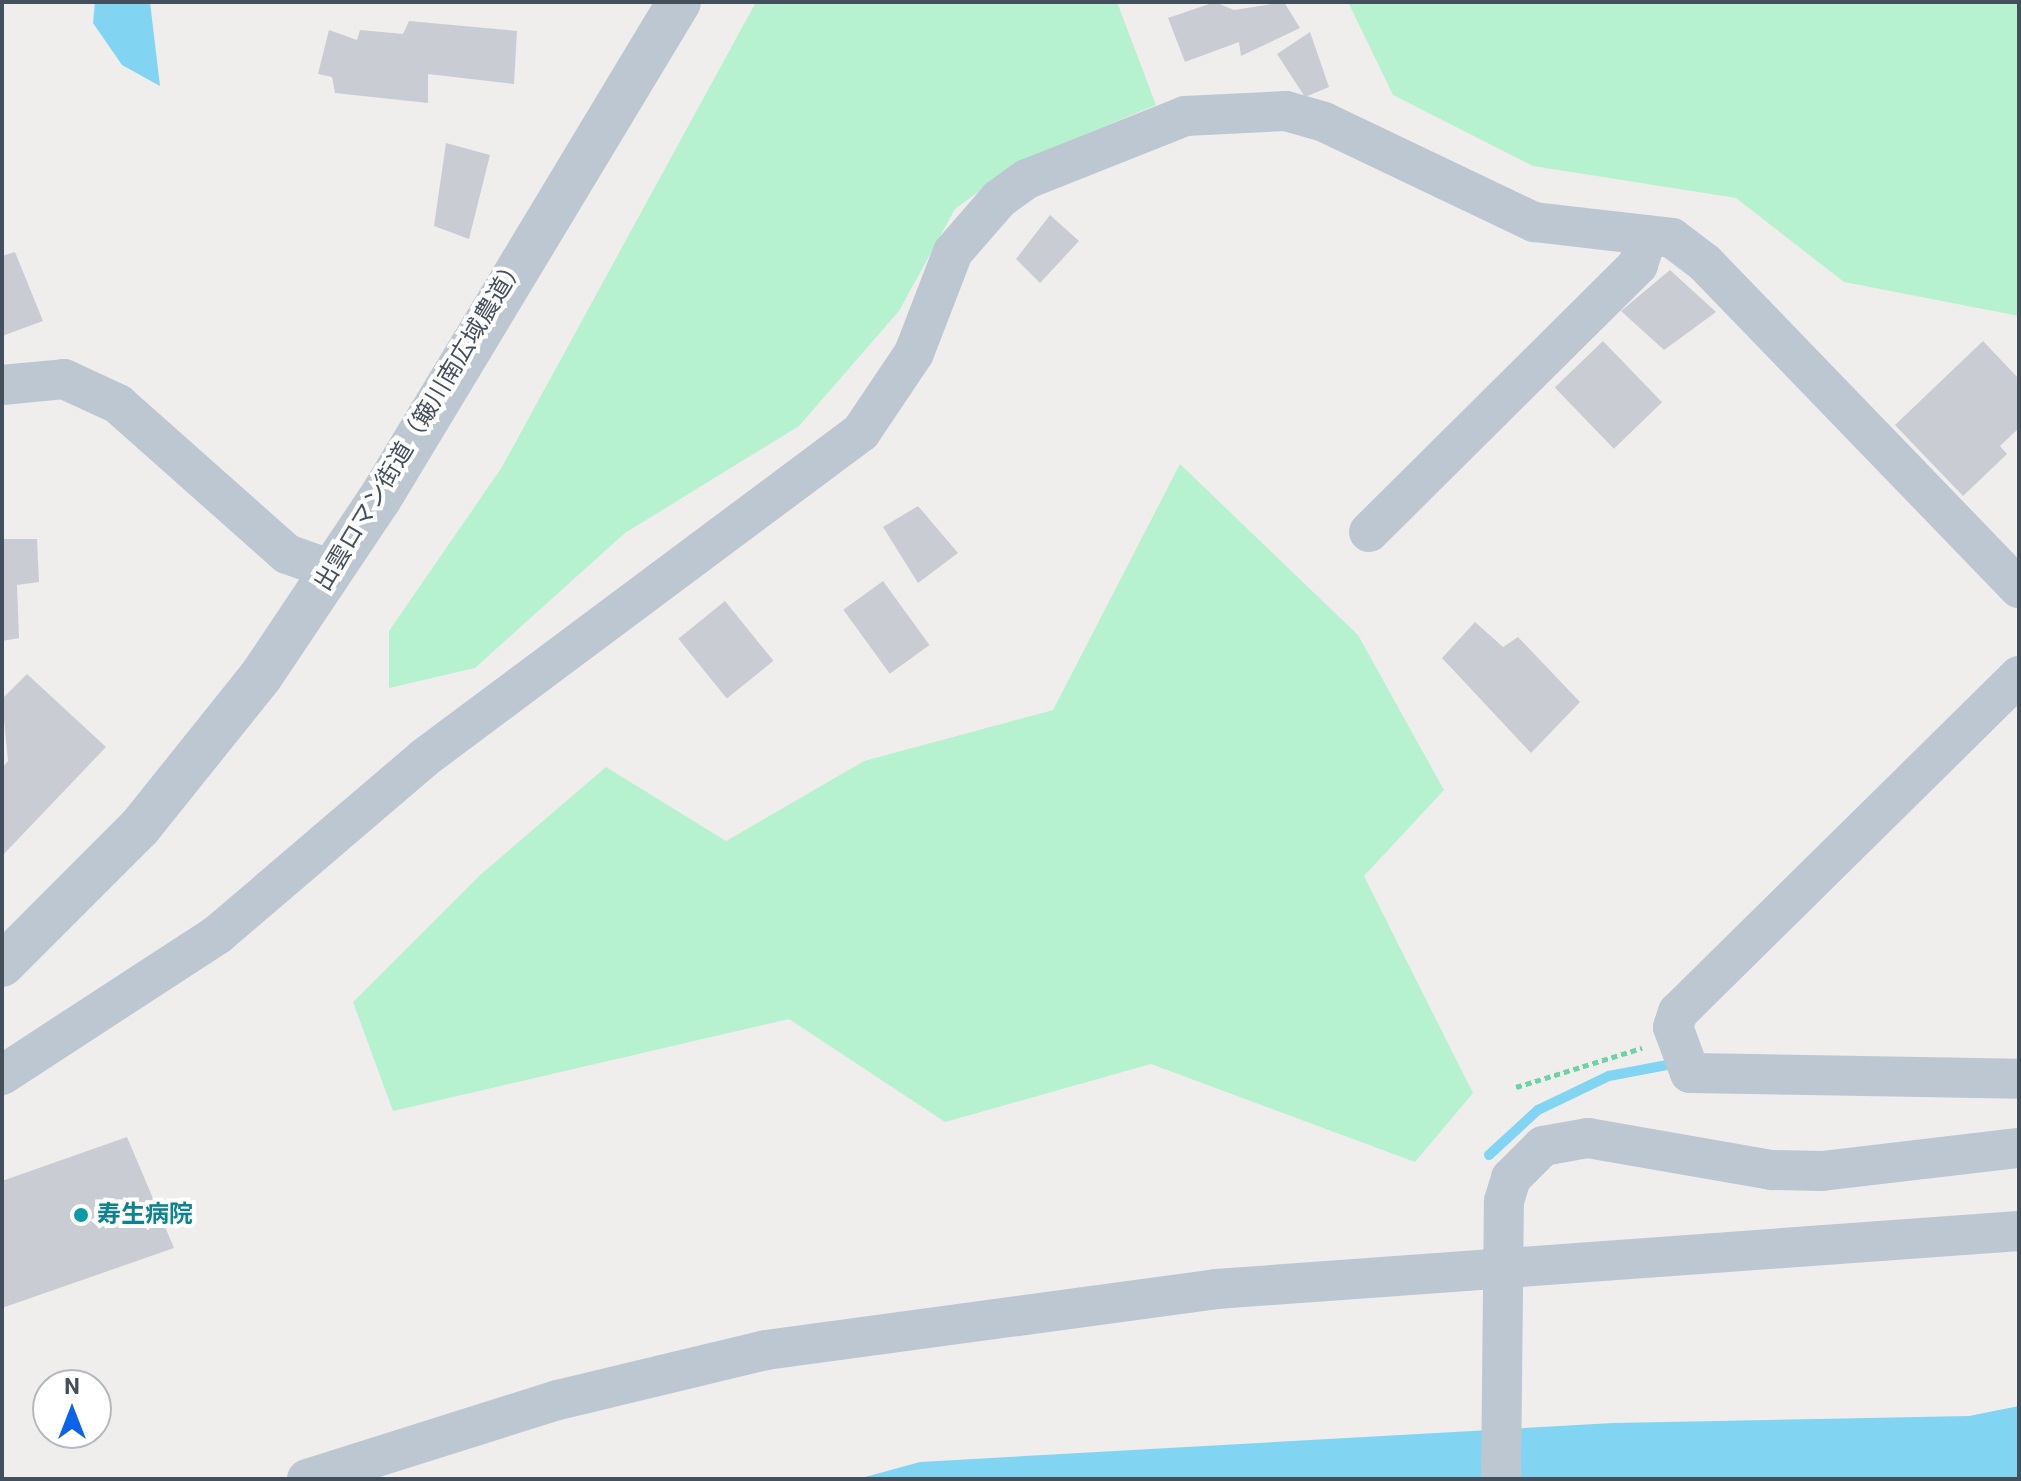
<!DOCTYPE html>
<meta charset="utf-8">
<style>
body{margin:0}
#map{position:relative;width:2021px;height:1481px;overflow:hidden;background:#f0eded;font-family:Roboto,"Noto Sans JP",sans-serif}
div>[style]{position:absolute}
.green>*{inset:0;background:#b7f2d0}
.water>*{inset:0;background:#81d5f2}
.stream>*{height:10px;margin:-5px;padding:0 5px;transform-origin:5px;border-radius:5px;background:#81d5f2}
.building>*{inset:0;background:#c9ccd2;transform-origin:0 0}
.path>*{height:5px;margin-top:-2.5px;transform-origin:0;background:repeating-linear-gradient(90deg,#6dd2a5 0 6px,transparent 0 10px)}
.minor>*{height:40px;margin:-20px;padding:0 20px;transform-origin:20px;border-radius:20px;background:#bcc7d1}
.tertiary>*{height:44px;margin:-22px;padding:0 22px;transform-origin:22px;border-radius:22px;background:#bcc7d1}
.dots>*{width:22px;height:22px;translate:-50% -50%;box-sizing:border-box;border:4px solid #fff;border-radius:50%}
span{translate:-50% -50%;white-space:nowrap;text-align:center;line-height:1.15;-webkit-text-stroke:8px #fff;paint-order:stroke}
.street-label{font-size:24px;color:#444f5c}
.culture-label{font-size:24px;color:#0d838f;font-weight:700}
.left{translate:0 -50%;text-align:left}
.frame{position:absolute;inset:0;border:4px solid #444f5c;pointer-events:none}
.north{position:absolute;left:32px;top:1369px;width:80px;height:80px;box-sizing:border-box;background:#fff;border:2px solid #b4b9be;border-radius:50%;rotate:0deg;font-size:22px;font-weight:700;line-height:32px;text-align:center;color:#444f5c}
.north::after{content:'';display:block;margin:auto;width:28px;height:36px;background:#0c63eb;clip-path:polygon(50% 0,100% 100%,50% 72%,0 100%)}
</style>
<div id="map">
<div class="green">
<i style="clip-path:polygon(756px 2px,1117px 2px,1156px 105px,1021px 161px,955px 209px,899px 311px,799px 426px,625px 533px,475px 668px,389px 688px,389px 631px,502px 467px)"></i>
<i style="clip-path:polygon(1348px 2px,2019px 2px,2019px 316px,1844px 282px,1736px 198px,1533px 166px,1393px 95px)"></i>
<i style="clip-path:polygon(1180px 464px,1358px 635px,1444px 790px,1364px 876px,1473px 1093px,1415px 1162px,1151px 1064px,945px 1122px,789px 1019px,393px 1111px,353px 1002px,479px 876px,606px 767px,726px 841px,864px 761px,1053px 710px)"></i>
</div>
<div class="water">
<i style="clip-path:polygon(95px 2px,150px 2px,160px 86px,122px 65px,93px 23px)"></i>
<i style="clip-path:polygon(2019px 1406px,2019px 1479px,858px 1479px,920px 1462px,1613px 1423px,1969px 1416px)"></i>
</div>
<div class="stream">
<i style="left:1489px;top:1155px;width:67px;rotate:-42.6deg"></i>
<i style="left:1538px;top:1110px;width:79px;rotate:-25.6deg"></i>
<i style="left:1609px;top:1076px;width:69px;rotate:-10.8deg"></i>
</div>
<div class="building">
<i style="clip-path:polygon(1215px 2px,1234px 10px,1284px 2px,1300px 28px,1241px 56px,1239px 42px,1185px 62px,1168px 18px)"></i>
<i style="clip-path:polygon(409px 21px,517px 31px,514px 84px,428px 74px,428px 103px,335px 93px,332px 77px,318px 74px,329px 30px,357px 40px,360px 30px,403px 34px)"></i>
<i style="clip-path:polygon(1310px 32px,1329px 87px,1305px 97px,1277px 54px)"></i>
<i style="clip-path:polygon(446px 143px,490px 155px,469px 239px,434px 226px)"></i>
<i style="clip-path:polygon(1050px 215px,1079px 241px,1040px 283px,1016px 259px)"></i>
<i style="clip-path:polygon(15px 252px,43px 321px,2px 336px,2px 256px)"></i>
<i style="clip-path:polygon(1670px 270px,1716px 312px,1664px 350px,1621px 311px)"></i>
<i style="left:1603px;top:341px;width:85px;height:67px;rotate:46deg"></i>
<i style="clip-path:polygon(1983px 341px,2019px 379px,2019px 428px,2000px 446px,2007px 454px,1963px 496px,1895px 425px)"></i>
<i style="clip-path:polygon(918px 506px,958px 553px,918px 583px,883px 527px)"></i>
<i style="clip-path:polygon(2px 539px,37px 539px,39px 582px,17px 585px,19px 638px,2px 641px)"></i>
<i style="left:883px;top:581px;width:79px;height:49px;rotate:54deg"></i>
<i style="left:725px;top:601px;width:77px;height:60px;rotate:51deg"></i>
<i style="clip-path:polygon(1475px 622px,1503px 647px,1518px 637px,1580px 702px,1531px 753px,1442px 658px)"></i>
<i style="clip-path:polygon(27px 674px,106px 747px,2px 856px,2px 768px,8px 761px,2px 699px)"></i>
<i style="clip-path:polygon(127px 1137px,174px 1248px,2px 1308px,2px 1181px)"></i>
</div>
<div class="path">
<i style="left:1516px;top:1087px;width:132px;rotate:-17.2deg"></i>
</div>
<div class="minor">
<i style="left:2px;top:385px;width:62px;rotate:-5.5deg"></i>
<i style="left:64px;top:379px;width:60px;rotate:24.8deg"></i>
<i style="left:118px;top:404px;width:226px;rotate:41.6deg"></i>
<i style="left:287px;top:554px;width:48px;rotate:19.6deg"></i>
<i style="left:1369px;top:532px;width:379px;rotate:-44.8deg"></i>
<i style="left:1638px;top:265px;width:31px;rotate:-73deg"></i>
<i style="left:2019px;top:676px;width:479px;rotate:135.4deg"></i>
<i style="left:1678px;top:1012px;width:16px;rotate:108deg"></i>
<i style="left:1673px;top:1027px;width:49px;rotate:69.7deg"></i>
<i style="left:1690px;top:1073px;width:329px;rotate:1deg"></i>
<i style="left:2px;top:1075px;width:257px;rotate:-33.1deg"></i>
<i style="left:217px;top:935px;width:272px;rotate:-40.5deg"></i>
<i style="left:424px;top:758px;width:545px;rotate:-36.72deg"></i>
<i style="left:861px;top:432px;width:95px;rotate:-56.1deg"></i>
<i style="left:914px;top:353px;width:108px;rotate:-68.9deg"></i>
<i style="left:953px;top:252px;width:70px;rotate:-49deg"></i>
<i style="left:999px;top:199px;width:34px;rotate:-36deg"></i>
<i style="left:1027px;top:179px;width:170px;rotate:-21.7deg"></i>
<i style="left:1185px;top:116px;width:101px;rotate:-2.8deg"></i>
<i style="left:1286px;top:111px;width:40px;rotate:16deg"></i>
<i style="left:1324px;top:122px;width:233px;rotate:25.5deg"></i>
<i style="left:1534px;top:222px;width:139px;rotate:6.6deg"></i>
<i style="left:1672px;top:238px;width:41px;rotate:37.1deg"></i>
<i style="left:1705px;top:263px;width:452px;rotate:46deg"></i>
<i style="left:307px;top:1479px;width:263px;rotate:-17.5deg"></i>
<i style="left:558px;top:1400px;width:214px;rotate:-13.5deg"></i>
<i style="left:766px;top:1350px;width:454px;rotate:-7.7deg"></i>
<i style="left:1216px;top:1289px;width:805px;rotate:-4.13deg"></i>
<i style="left:1501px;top:1479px;width:278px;rotate:-89.4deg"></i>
<i style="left:1504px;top:1201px;width:24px;rotate:-73deg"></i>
<i style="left:1511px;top:1178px;width:45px;rotate:-45deg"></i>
<i style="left:1543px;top:1146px;width:46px;rotate:-10.1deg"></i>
<i style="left:1588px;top:1138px;width:187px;rotate:9.9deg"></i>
<i style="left:1772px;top:1170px;width:50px;rotate:1.1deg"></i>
<i style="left:1822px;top:1171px;width:198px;rotate:-6.7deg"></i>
</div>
<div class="tertiary">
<i style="left:2px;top:965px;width:195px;rotate:-45deg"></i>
<i style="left:140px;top:827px;width:193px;rotate:-51.3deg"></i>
<i style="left:261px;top:676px;width:212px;rotate:-56.2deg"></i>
<i style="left:379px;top:500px;width:581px;rotate:-58.93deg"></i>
</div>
<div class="dots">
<i style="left:81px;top:1215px;background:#0f9aa8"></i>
</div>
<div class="street-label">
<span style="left:420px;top:424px;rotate:-59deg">出雲ロマン街道（簸川南広域農道）</span>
</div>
<div class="culture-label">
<span class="left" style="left:97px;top:1215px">寿生病院</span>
</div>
<div class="frame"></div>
<div class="north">N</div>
</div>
